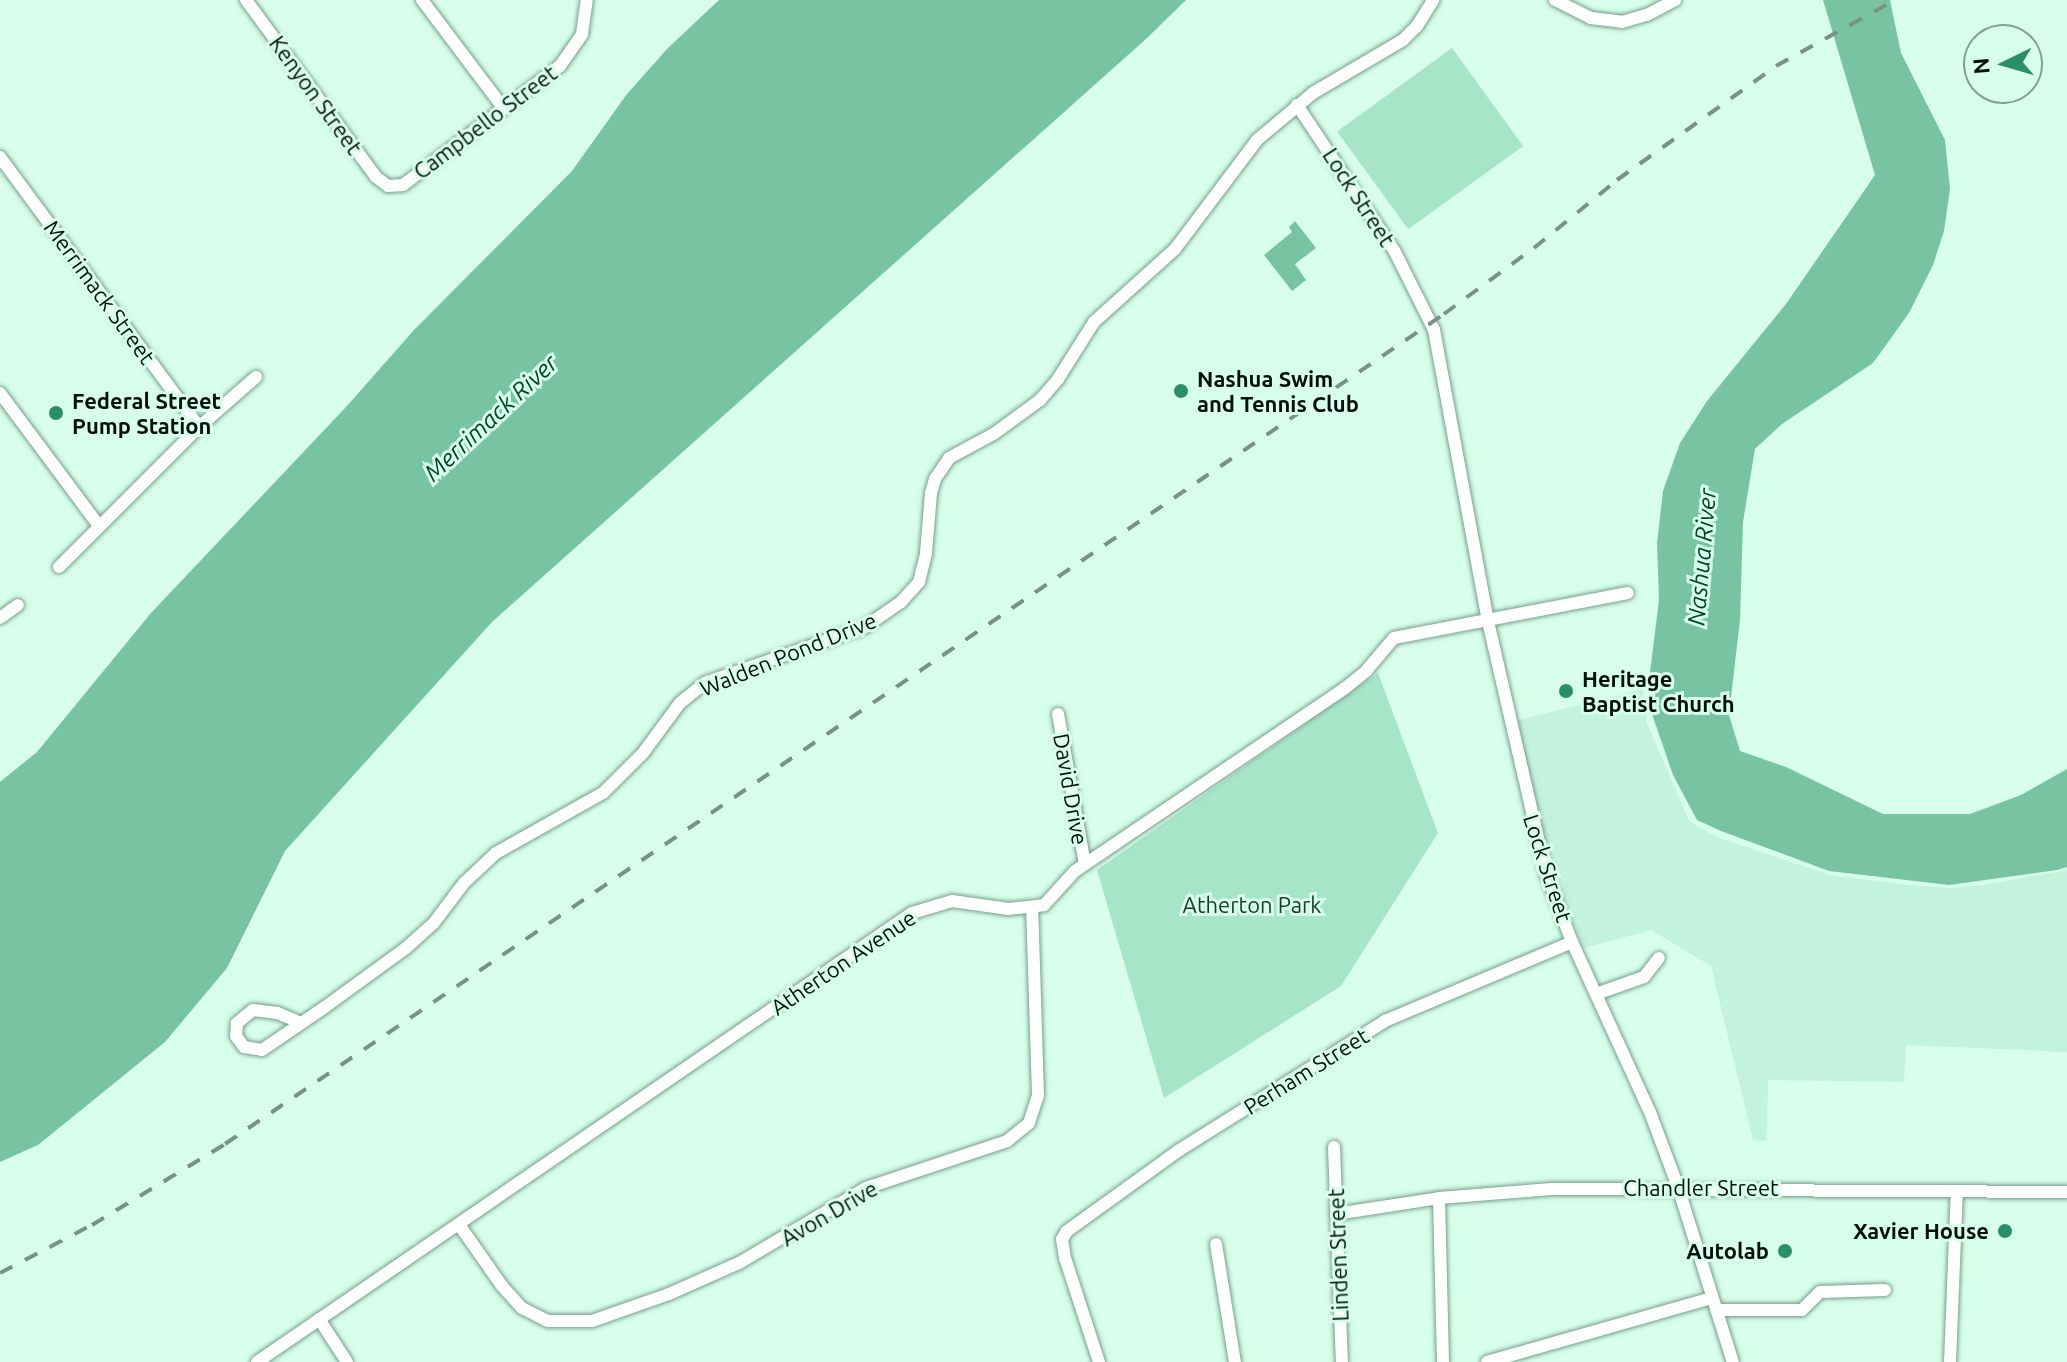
<!DOCTYPE html>
<style>
body{margin:0}
#map{position:relative;width:2067px;height:1362px;overflow:hidden;background:#d7ffeb;font-family:Ubuntu,sans-serif}
div>[style]{position:absolute}
.built>*{inset:0;background:#c4f3dd}
.green>*{inset:0;background:#a7e5c8;transform-origin:0 0}
.water>*{inset:0;background:#78c4a2}
.roads{filter:drop-shadow(0 0 2px #799e8c) drop-shadow(0 0 2px #799e8c)}
.minor>*{height:12px;margin:-6px;padding:0 6px;transform-origin:6px;border-radius:6px;background:#fff}
.rail>*{height:4px;margin-top:-2px;transform-origin:0;background:repeating-linear-gradient(90deg,#779385 0 14px,transparent 0 28px)}
.dots>*{width:22px;height:22px;translate:-50% -50%;box-sizing:border-box;border:4px solid #d7ffeb;border-radius:50%}
span{translate:-50% -50%;white-space:nowrap;text-align:center;line-height:1.15;-webkit-text-stroke:6px #d7ffeb;paint-order:stroke}
.street-label{font-size:22px;color:#04110b}
.poi-label{font-size:22px;color:#04110b;font-weight:700}
.left{translate:0 -50%;text-align:left}
.right{translate:-100% -50%;text-align:right}
.park-label{font-size:22px;color:#183b2c}
.water-label{font-size:24px;color:#00432d;font-style:italic}
.north{position:absolute;left:1963px;top:24px;width:80px;height:80px;box-sizing:border-box;background:#d7ffeb;border:2px solid #83a091;border-radius:50%;rotate:265deg;font-size:22px;font-weight:700;line-height:32px;text-align:center;color:#04110b}
.north::after{content:'';display:block;margin:auto;width:28px;height:36px;background:#2a8e68;clip-path:polygon(50% 0,100% 100%,50% 72%,0 100%)}
</style>
<div id="map">
<div class="built">
<i style="clip-path:polygon(1643px 689px,1647px 723px,1689px 821px,1717px 837px,1830px 875px,1910px 885px,1949px 888px,1984px 885px,2067px 870px,2067px 1052px,1906px 1045px,1904px 1082px,1768px 1080px,1767px 1141px,1753px 1140px,1711px 966px,1651px 930px,1584px 948px,1557px 880px,1514px 721px)"></i>
</div>
<div class="green">
<i style="left:1452px;top:48px;width:121px;height:142px;rotate:54deg"></i>
<i style="clip-path:polygon(1378px 673px,1438px 833px,1341px 986px,1164px 1098px,1097px 870px)"></i>
</div>
<div class="water">
<i style="clip-path:polygon(719px 0,1186px 0,1146px 39px,492px 622px,285px 851px,227px 968px,165px 1042px,38px 1145px,0 1162px,0 782px,37px 752px,151px 613px,346px 407px,414px 330px,572px 171px,627px 94px,668px 48px)"></i>
<i style="clip-path:polygon(1823px 0,1890px 0,1901px 53px,1945px 140px,1950px 189px,1944px 231px,1933px 265px,1909px 313px,1873px 363px,1782px 424px,1755px 449px,1743px 522px,1740px 620px,1729px 715px,1740px 751px,1786px 767px,1883px 814px,1970px 814px,2021px 795px,2067px 769px,2067px 867px,2057px 870px,1949px 885px,1829px 871px,1721px 831px,1697px 820px,1673px 775px,1652px 714px,1649px 680px,1659px 600px,1657px 543px,1663px 491px,1680px 443px,1707px 401px,1786px 304px,1875px 175px)"></i>
<i style="clip-path:polygon(1295px 221px,1316px 248px,1295px 264px,1306px 280px,1292px 291px,1264px 255px,1292px 232px,1289px 227px)"></i>
</div>
<div class="roads">
<div class="minor">
<i style="left:246px;top:0;width:220px;rotate:53.7deg"></i>
<i style="left:376px;top:177px;width:15px;rotate:37deg"></i>
<i style="left:388px;top:186px;width:15px;rotate:-4deg"></i>
<i style="left:403px;top:185px;width:197px;rotate:-37.2deg"></i>
<i style="left:560px;top:66px;width:39px;rotate:-55deg"></i>
<i style="left:582px;top:34px;width:34px;rotate:-82deg"></i>
<i style="left:422px;top:0;width:136px;rotate:53deg"></i>
<i style="left:1555px;top:0;width:40px;rotate:26.6deg"></i>
<i style="left:1591px;top:18px;width:31px;rotate:7deg"></i>
<i style="left:1622px;top:22px;width:26px;rotate:-16deg"></i>
<i style="left:1647px;top:15px;width:32px;rotate:-28deg"></i>
<i style="left:1297px;top:105px;width:177px;rotate:56.3deg"></i>
<i style="left:1395px;top:252px;width:87px;rotate:63.4deg"></i>
<i style="left:1434px;top:330px;width:292px;rotate:79.5deg"></i>
<i style="left:1487px;top:617px;width:266px;rotate:77deg"></i>
<i style="left:1547px;top:876px;width:71px;rotate:69.3deg"></i>
<i style="left:1572px;top:942px;width:187px;rotate:65.4deg"></i>
<i style="left:1650px;top:1112px;width:80px;rotate:69.5deg"></i>
<i style="left:1678px;top:1187px;width:183px;rotate:72.6deg"></i>
<i style="left:0;top:157px;width:335px;rotate:53.6deg"></i>
<i style="left:0;top:393px;width:166px;rotate:53.3deg"></i>
<i style="left:59px;top:567px;width:198px;rotate:-45deg"></i>
<i style="left:199px;top:427px;width:76px;rotate:-41.3deg"></i>
<i style="left:0;top:618px;width:22px;rotate:-36deg"></i>
<i style="left:1058px;top:714px;width:152px;rotate:79.8deg"></i>
<i style="left:1596px;top:994px;width:51px;rotate:-19.5deg"></i>
<i style="left:1644px;top:977px;width:24px;rotate:-52deg"></i>
<i style="left:301px;top:1023px;width:26px;rotate:-157deg"></i>
<i style="left:277px;top:1013px;width:24px;rotate:-173deg"></i>
<i style="left:253px;top:1010px;width:21px;rotate:141deg"></i>
<i style="left:237px;top:1023px;width:13px;rotate:94deg"></i>
<i style="left:236px;top:1036px;width:14px;rotate:54deg"></i>
<i style="left:244px;top:1047px;width:18px;rotate:9deg"></i>
<i style="left:262px;top:1050px;width:7px;rotate:-34deg"></i>
<i style="left:268px;top:1046px;width:69px;rotate:-34.4deg"></i>
<i style="left:325px;top:1007px;width:100px;rotate:-36.1deg"></i>
<i style="left:406px;top:948px;width:36px;rotate:-42deg"></i>
<i style="left:433px;top:924px;width:51px;rotate:-52.9deg"></i>
<i style="left:464px;top:883px;width:44px;rotate:-43.2deg"></i>
<i style="left:496px;top:853px;width:123px;rotate:-29.3deg"></i>
<i style="left:603px;top:793px;width:57px;rotate:-45deg"></i>
<i style="left:643px;top:753px;width:62px;rotate:-53.5deg"></i>
<i style="left:680px;top:703px;width:32px;rotate:-39deg"></i>
<i style="left:705px;top:683px;width:170px;rotate:-19.3deg"></i>
<i style="left:865px;top:627px;width:44px;rotate:-34.8deg"></i>
<i style="left:901px;top:602px;width:27px;rotate:-48deg"></i>
<i style="left:919px;top:582px;width:30px;rotate:-76deg"></i>
<i style="left:926px;top:553px;width:60px;rotate:-85.2deg"></i>
<i style="left:931px;top:493px;width:15px;rotate:-74deg"></i>
<i style="left:935px;top:479px;width:25px;rotate:-56deg"></i>
<i style="left:949px;top:458px;width:52px;rotate:-28.5deg"></i>
<i style="left:995px;top:433px;width:56px;rotate:-36.3deg"></i>
<i style="left:1040px;top:400px;width:28px;rotate:-49deg"></i>
<i style="left:1058px;top:379px;width:67px;rotate:-57.7deg"></i>
<i style="left:1094px;top:322px;width:109px;rotate:-42deg"></i>
<i style="left:1175px;top:249px;width:136px;rotate:-53deg"></i>
<i style="left:1257px;top:140px;width:73px;rotate:-40deg"></i>
<i style="left:1313px;top:93px;width:104px;rotate:-30.5deg"></i>
<i style="left:1403px;top:40px;width:20px;rotate:-45deg"></i>
<i style="left:1417px;top:26px;width:31px;rotate:-58deg"></i>
<i style="left:1334px;top:1147px;width:215px;rotate:87.9deg"></i>
<i style="left:1439px;top:1198px;width:164px;rotate:88.6deg"></i>
<i style="left:1336px;top:1214px;width:104px;rotate:-8.8deg"></i>
<i style="left:1439px;top:1198px;width:113px;rotate:-4.6deg"></i>
<i style="left:1552px;top:1189px;width:515px;rotate:0.33deg"></i>
<i style="left:460px;top:1226px;width:73px;rotate:55deg"></i>
<i style="left:502px;top:1286px;width:30px;rotate:48deg"></i>
<i style="left:522px;top:1308px;width:29px;rotate:27deg"></i>
<i style="left:548px;top:1321px;width:44px"></i>
<i style="left:592px;top:1321px;width:82px;rotate:-19.3deg"></i>
<i style="left:669px;top:1294px;width:77px;rotate:-23.9deg"></i>
<i style="left:739px;top:1263px;width:147px;rotate:-30.6deg"></i>
<i style="left:866px;top:1188px;width:149px;rotate:-18.4deg"></i>
<i style="left:1007px;top:1141px;width:28px;rotate:-39deg"></i>
<i style="left:1029px;top:1123px;width:29px;rotate:-72deg"></i>
<i style="left:1038px;top:1095px;width:187px;rotate:-91.8deg"></i>
<i style="left:1216px;top:1244px;width:120px;rotate:80.9deg"></i>
<i style="left:1716px;top:1310px;width:86px"></i>
<i style="left:1802px;top:1310px;width:25px;rotate:-45deg"></i>
<i style="left:1820px;top:1292px;width:65px;rotate:-1.8deg"></i>
<i style="left:319px;top:1319px;width:51px;rotate:56.9deg"></i>
<i style="left:257px;top:1362px;width:794px;rotate:-34.43deg"></i>
<i style="left:912px;top:913px;width:42px;rotate:-16.7deg"></i>
<i style="left:952px;top:901px;width:57px;rotate:8.1deg"></i>
<i style="left:1008px;top:909px;width:36px;rotate:-6deg"></i>
<i style="left:1044px;top:905px;width:46px;rotate:-47.6deg"></i>
<i style="left:1075px;top:871px;width:325px;rotate:-34.1deg"></i>
<i style="left:1344px;top:689px;width:28px;rotate:-39deg"></i>
<i style="left:1366px;top:671px;width:43px;rotate:-49.7deg"></i>
<i style="left:1394px;top:638px;width:238px;rotate:-10.9deg"></i>
<i style="left:1099px;top:1362px;width:109px;rotate:-108.1deg"></i>
<i style="left:1065px;top:1258px;width:19px;rotate:-99deg"></i>
<i style="left:1062px;top:1239px;width:9px;rotate:-58deg"></i>
<i style="left:1067px;top:1231px;width:137px;rotate:-35.8deg"></i>
<i style="left:1178px;top:1151px;width:244px;rotate:-32.1deg"></i>
<i style="left:1385px;top:1021px;width:203px;rotate:-22.9deg"></i>
<i style="left:1487px;top:1362px;width:234px;rotate:-15.9deg"></i>
<i style="left:1950px;top:1362px;width:171px;rotate:-87.7deg"></i>
</div>
</div>
<div class="rail">
<i style="left:0;top:1273px;width:104px;rotate:-27.6deg"></i>
<i style="left:92px;top:1225px;width:156px;rotate:-31.3deg"></i>
<i style="left:225px;top:1144px;width:1475px;rotate:-34.25deg"></i>
<i style="left:1444px;top:314px;width:112px;rotate:-36.3deg"></i>
<i style="left:1534px;top:248px;width:107px;rotate:-39.3deg"></i>
<i style="left:1617px;top:180px;width:196px;rotate:-35.6deg"></i>
<i style="left:1776px;top:66px;width:136px;rotate:-29deg"></i>
</div>
<div class="dots">
<i style="left:1181px;top:391px;background:#2a8e68"></i>
<i style="left:56px;top:413px;background:#2a8e68"></i>
<i style="left:1566px;top:691px;background:#2a8e68"></i>
<i style="left:2005px;top:1231px;background:#2a8e68"></i>
<i style="left:1785px;top:1251px;background:#2a8e68"></i>
</div>
<div class="street-label">
<span style="left:316px;top:95px;rotate:54deg">Kenyon Street</span>
<span style="left:485px;top:122px;rotate:-37deg">Campbello Street</span>
<span style="left:1359px;top:197px;rotate:57deg">Lock Street</span>
<span style="left:100px;top:292px;rotate:54deg">Merrimack Street</span>
<span style="left:788px;top:654px;rotate:-22deg">Walden Pond Drive</span>
<span style="left:1071px;top:789px;rotate:80deg">David Drive</span>
<span style="left:1548px;top:868px;rotate:72deg">Lock Street</span>
<span style="left:843px;top:962px;rotate:-34deg">Atherton Avenue</span>
<span style="left:1306px;top:1071px;rotate:-32deg">Perham Street</span>
<span style="left:1701px;top:1188px">Chandler Street</span>
<span style="left:829px;top:1213px;rotate:-30deg">Avon Drive</span>
<span style="left:1338px;top:1255px;rotate:-92deg">Linden Street</span>
</div>
<div class="poi-label">
<span class="left" style="left:1197px;top:391px">Nashua Swim<br>and Tennis Club</span>
<span class="left" style="left:72px;top:413px">Federal Street<br>Pump Station</span>
<span class="left" style="left:1582px;top:691px">Heritage<br>Baptist Church</span>
<span class="right" style="left:1989px;top:1231px">Xavier House</span>
<span class="right" style="left:1769px;top:1251px">Autolab</span>
</div>
<div class="park-label">
<span style="left:1252px;top:905px">Atherton Park</span>
</div>
<div class="water-label">
<span style="left:491px;top:418px;rotate:-43deg">Merrimack River</span>
<span style="left:1702px;top:557px;rotate:-85deg">Nashua River</span>
</div>
<div class="north">N</div>
</div>
